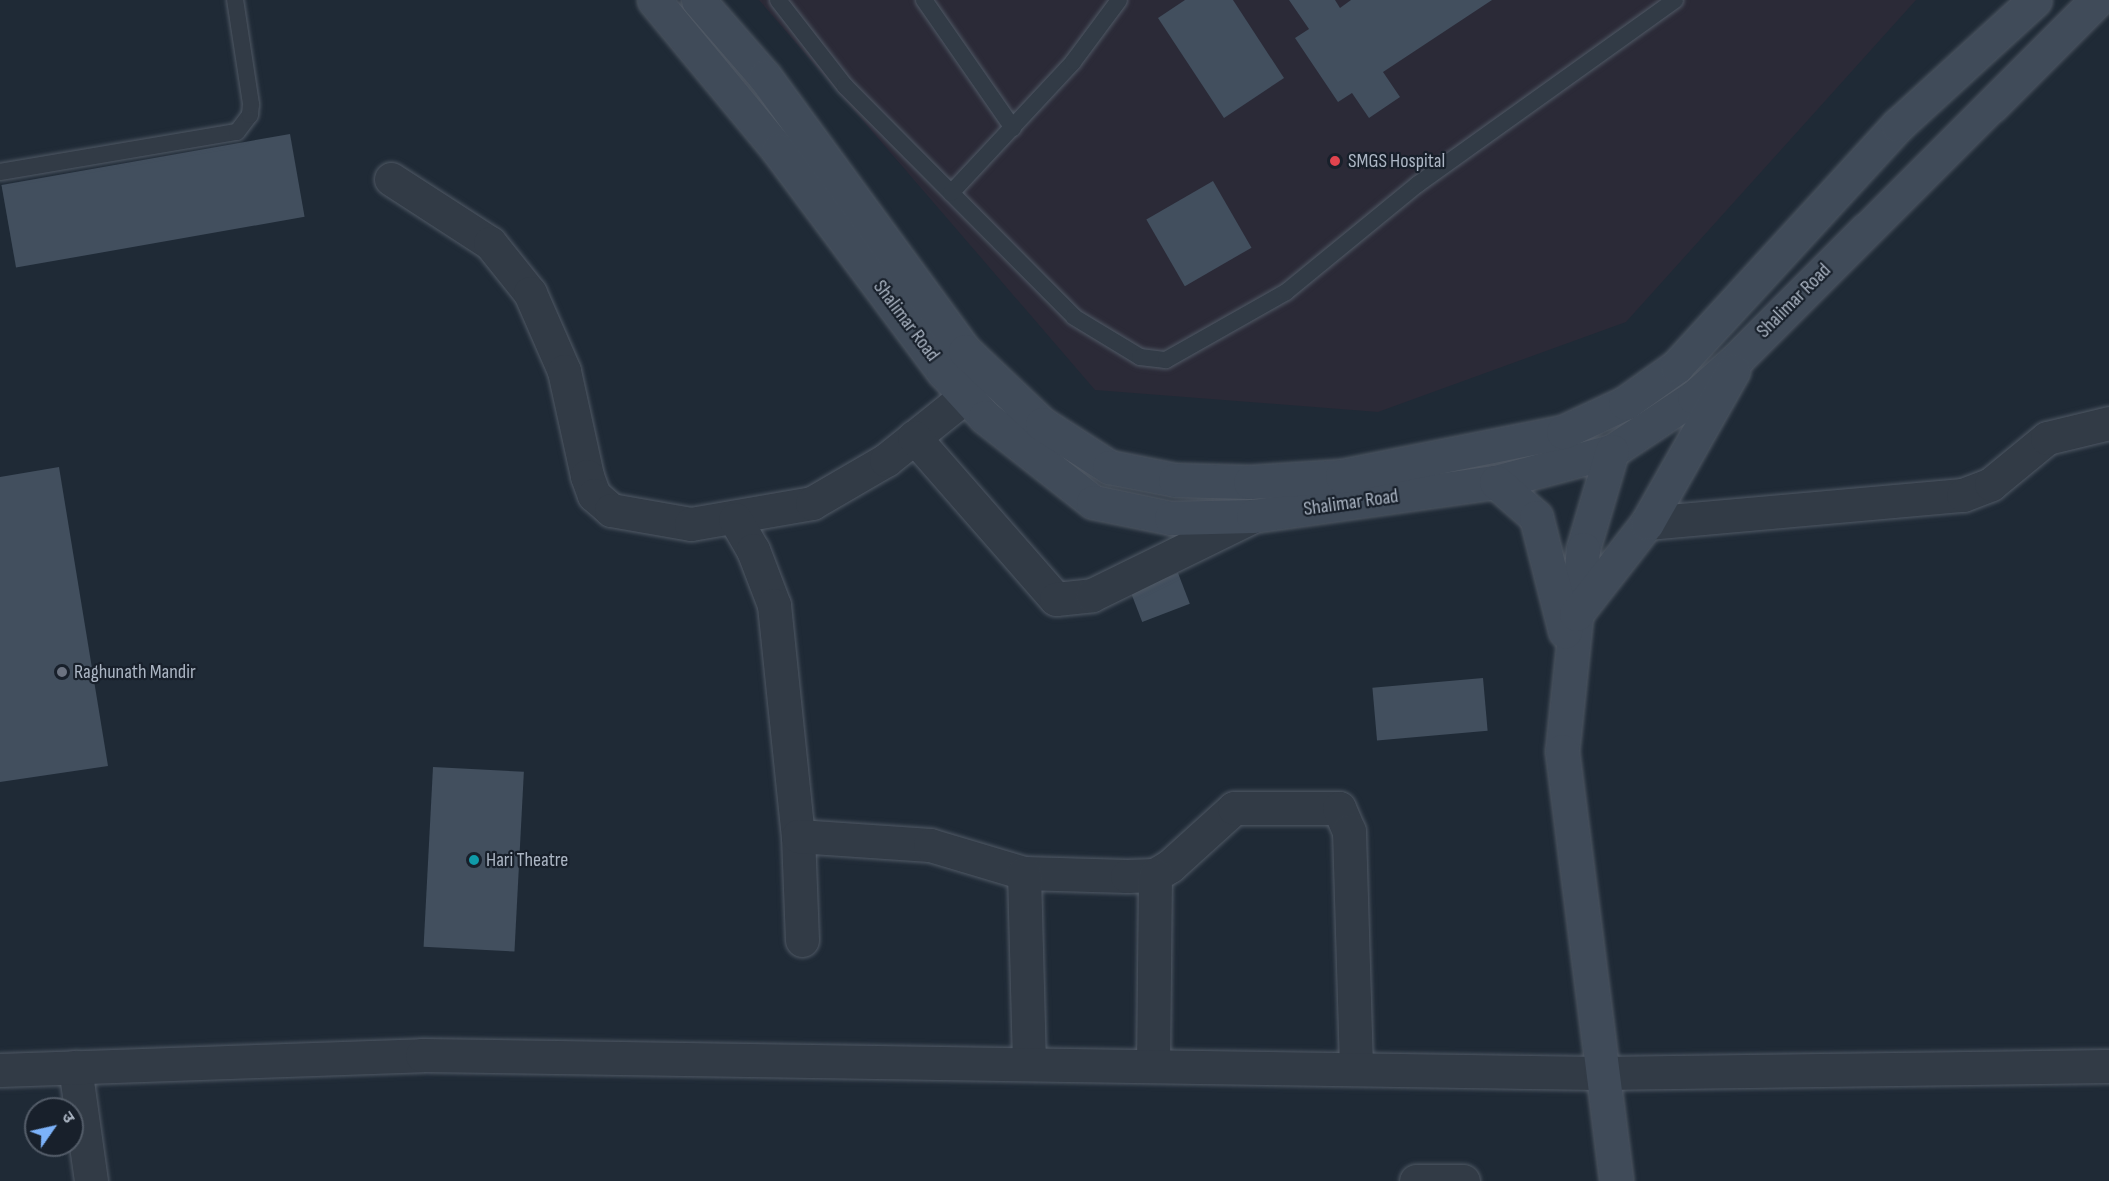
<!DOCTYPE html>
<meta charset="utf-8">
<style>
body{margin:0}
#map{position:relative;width:2109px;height:1181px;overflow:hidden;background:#1f2a36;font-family:"Sofia Sans Condensed","Noto Sans Devanagari",sans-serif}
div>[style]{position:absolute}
.medical>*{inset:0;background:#2b2a37}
.building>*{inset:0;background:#424f5e;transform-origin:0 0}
.roads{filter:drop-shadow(0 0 2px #505965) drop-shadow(0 0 2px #505965)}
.service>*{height:16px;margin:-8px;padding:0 8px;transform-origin:8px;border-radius:8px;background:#323b46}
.minor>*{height:33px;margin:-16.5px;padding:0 16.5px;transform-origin:16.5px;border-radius:16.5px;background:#323b46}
.tertiary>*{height:33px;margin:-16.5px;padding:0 16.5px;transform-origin:16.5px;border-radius:16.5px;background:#323b46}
.secondary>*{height:33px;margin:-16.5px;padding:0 16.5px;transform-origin:16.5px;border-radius:16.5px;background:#404b59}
.dots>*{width:16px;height:16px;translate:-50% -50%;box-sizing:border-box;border:3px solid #18202b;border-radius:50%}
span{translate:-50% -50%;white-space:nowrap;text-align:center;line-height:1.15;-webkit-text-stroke:4.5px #18202b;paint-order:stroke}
.poi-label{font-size:20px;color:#acb6c4}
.left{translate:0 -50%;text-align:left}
.street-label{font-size:20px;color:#acb6c4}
.north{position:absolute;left:24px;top:1097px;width:60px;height:60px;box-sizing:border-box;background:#18202b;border:2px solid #535c68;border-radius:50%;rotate:56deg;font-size:16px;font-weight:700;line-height:24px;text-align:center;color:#acb6c4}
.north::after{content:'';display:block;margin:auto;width:21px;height:27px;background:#7cb2f9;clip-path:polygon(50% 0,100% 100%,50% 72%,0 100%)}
</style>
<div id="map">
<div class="medical">
<i style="clip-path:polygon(759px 0,1916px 0,1626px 322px,1378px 412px,1095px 390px)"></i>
</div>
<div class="building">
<i style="clip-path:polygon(1185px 0,1233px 0,1284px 78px,1224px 118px,1158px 18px)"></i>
<i style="clip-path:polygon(1289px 0,1335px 0,1340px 8px,1351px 0,1492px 0,1383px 72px,1400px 97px,1369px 118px,1352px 93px,1338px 102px,1295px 38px,1309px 29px)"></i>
<i style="left:290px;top:134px;width:84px;height:293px;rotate:80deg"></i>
<i style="left:1213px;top:181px;width:77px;height:77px;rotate:60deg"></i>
<i style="clip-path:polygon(59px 467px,108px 766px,0 782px,0 477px)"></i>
<i style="left:1178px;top:573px;width:33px;height:51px;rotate:69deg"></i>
<i style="left:1483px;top:678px;width:53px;height:111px;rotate:85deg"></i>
<i style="left:433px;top:767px;width:91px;height:180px;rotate:3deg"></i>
</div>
<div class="roads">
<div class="service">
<i style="left:778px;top:0;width:109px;rotate:52.1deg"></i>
<i style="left:845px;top:86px;width:325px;rotate:45.2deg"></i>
<i style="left:1074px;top:317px;width:77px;rotate:31.2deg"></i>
<i style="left:1140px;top:357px;width:26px;rotate:7deg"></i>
<i style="left:1166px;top:360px;width:138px;rotate:-29.5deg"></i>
<i style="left:1286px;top:292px;width:171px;rotate:-39.3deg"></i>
<i style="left:1418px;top:184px;width:316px;rotate:-35.6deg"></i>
<i style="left:924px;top:0;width:156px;rotate:55.2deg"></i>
<i style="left:0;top:172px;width:240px;rotate:-9.6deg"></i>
<i style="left:237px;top:132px;width:21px;rotate:-53deg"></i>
<i style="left:250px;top:115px;width:11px;rotate:-85deg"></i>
<i style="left:251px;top:104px;width:105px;rotate:-98.7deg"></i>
<i style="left:951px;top:193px;width:179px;rotate:-47deg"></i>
<i style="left:1073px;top:62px;width:77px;rotate:-53.4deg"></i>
</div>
<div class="minor">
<i style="left:391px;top:179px;width:118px;rotate:32.9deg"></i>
<i style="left:490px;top:243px;width:64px;rotate:51.3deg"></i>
<i style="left:530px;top:293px;width:85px;rotate:66.4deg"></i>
<i style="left:564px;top:371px;width:107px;rotate:77.6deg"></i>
<i style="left:587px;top:476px;width:20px;rotate:70deg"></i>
<i style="left:594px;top:495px;width:23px;rotate:41deg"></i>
<i style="left:611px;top:510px;width:81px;rotate:9.9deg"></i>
<i style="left:691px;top:524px;width:123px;rotate:-9.8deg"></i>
<i style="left:812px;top:503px;width:86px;rotate:-30.2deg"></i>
<i style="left:886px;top:460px;width:102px;rotate:-38.7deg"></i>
<i style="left:914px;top:437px;width:215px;rotate:48.8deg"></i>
<i style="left:1056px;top:599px;width:36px;rotate:-6deg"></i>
<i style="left:1092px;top:595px;width:179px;rotate:-26.1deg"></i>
<i style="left:735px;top:519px;width:36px;rotate:60deg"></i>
<i style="left:753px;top:550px;width:59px;rotate:69.1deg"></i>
<i style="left:774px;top:605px;width:232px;rotate:84.1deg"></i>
<i style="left:798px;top:836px;width:104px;rotate:87.8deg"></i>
<i style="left:1647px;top:523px;width:317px;rotate:-5.1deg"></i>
<i style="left:1963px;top:495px;width:30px;rotate:-21deg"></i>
<i style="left:1991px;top:484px;width:72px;rotate:-39.4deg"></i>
<i style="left:2047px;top:438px;width:64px;rotate:-13.6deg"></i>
<i style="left:798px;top:836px;width:132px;rotate:3.9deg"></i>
<i style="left:930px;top:845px;width:98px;rotate:16.6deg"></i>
<i style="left:1024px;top:873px;width:103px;rotate:1.7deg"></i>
<i style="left:1127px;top:876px;width:28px;rotate:-2deg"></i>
<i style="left:1155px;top:875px;width:17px;rotate:-31deg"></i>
<i style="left:1170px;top:866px;width:86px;rotate:-42.2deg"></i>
<i style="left:1234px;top:808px;width:105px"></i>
<i style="left:1339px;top:808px;width:25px;rotate:67deg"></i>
<i style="left:1349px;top:831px;width:238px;rotate:88.3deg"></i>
<i style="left:1024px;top:873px;width:191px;rotate:88.5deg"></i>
<i style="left:1153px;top:1066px;width:191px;rotate:-89.4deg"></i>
<i style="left:1416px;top:1181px;width:47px"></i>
</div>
<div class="tertiary">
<i style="left:75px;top:1067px;width:115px;rotate:82deg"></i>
<i style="left:0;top:1070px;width:422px;rotate:-2deg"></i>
<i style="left:422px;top:1055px;width:1178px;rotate:0.88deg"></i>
<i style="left:1600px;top:1073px;width:509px;rotate:-0.79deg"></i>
</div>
<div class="secondary">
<i style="left:654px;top:0;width:195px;rotate:50.4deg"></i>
<i style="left:778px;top:150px;width:276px;rotate:53.3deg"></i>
<i style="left:943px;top:371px;width:62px;rotate:47.6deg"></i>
<i style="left:985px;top:417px;width:137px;rotate:38.2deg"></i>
<i style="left:1093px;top:502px;width:80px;rotate:11.6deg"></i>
<i style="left:1171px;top:518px;width:82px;rotate:-1.4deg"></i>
<i style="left:1253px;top:516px;width:245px;rotate:-8deg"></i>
<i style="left:1496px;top:482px;width:120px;rotate:-15deg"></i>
<i style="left:1612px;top:451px;width:98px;rotate:-33.4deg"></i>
<i style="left:1694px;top:397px;width:62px;rotate:-41.7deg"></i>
<i style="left:1740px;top:356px;width:504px;rotate:-44.92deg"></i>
<i style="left:698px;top:0;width:102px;rotate:49deg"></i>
<i style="left:765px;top:77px;width:339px;rotate:53.9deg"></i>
<i style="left:965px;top:351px;width:106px;rotate:43.5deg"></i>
<i style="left:1042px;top:424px;width:80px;rotate:32.7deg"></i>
<i style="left:1109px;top:467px;width:67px;rotate:11.1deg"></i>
<i style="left:1175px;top:480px;width:75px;rotate:1.5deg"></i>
<i style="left:1250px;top:482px;width:92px;rotate:-3.7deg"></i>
<i style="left:1342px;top:476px;width:225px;rotate:-11.3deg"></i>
<i style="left:1563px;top:432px;width:68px;rotate:-25.1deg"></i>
<i style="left:1625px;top:403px;width:64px;rotate:-35.4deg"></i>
<i style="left:1677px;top:366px;width:327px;rotate:-47.5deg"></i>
<i style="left:1898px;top:125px;width:185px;rotate:-42.4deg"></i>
<i style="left:1612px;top:451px;width:102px;rotate:106.5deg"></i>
<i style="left:1583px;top:549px;width:203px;rotate:95.9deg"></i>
<i style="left:1562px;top:751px;width:433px;rotate:82.8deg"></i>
<i style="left:1496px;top:482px;width:53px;rotate:41.2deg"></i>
<i style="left:1536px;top:517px;width:118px;rotate:75.7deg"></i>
<i style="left:1576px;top:614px;width:115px;rotate:-52deg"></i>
<i style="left:1647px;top:523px;width:175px;rotate:-60.5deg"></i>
</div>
</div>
<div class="dots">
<i style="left:1335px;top:161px;background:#e0444e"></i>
<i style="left:62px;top:672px;background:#6b7280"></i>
<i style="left:474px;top:860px;background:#0f9aa8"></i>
</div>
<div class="poi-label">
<span class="left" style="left:1348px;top:161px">SMGS Hospital</span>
<span class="left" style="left:74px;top:672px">Raghunath Mandir</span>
<span class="left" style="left:486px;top:860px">Hari Theatre</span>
</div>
<div class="street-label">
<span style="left:1794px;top:301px;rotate:-45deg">Shalimar Road</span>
<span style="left:906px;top:321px;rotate:53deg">Shalimar Road</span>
<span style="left:1351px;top:503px;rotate:-8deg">Shalimar Road</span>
</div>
<div class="north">उ</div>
</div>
